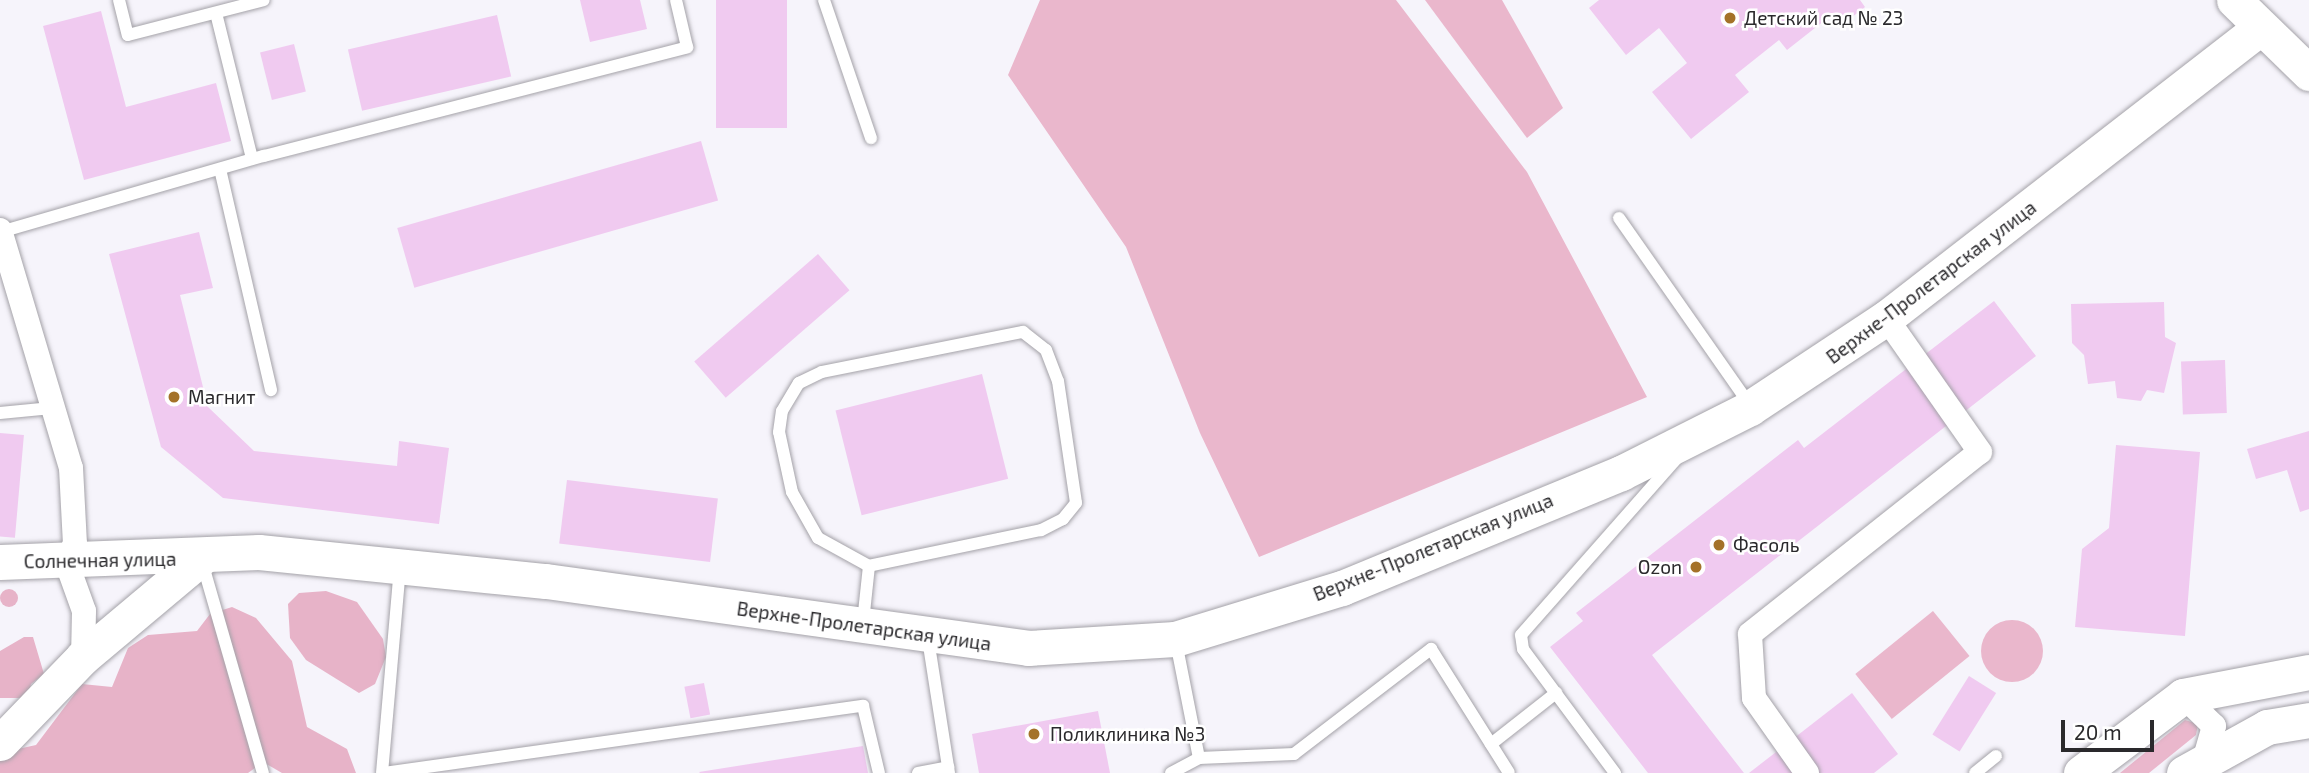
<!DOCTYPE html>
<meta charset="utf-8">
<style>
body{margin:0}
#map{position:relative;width:2309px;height:773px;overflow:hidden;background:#f6f4fb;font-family:"Exo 2",sans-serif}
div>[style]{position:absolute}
.green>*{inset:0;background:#eab7cc;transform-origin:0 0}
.round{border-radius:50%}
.forest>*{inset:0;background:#e7b3c8}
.building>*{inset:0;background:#f0caf0;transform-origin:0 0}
.roads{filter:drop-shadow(0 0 2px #a4a2a8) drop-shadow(0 0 2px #a4a2a8)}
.lane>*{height:12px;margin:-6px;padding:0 6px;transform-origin:6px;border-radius:6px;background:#fff}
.street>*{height:24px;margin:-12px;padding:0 12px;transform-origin:12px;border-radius:12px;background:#fff}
.secondary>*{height:35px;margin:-17.5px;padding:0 17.5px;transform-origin:17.5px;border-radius:17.5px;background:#fff}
.dots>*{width:19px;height:19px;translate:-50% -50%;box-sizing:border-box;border:4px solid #fff;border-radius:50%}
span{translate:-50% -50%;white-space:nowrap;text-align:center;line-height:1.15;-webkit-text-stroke:5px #fff;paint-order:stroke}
.poi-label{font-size:19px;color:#2a292c}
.left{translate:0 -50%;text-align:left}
.right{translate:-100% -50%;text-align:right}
.street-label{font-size:19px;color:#2a292c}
.scale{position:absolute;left:2061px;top:720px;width:93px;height:32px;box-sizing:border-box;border:4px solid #2a292c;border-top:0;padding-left:9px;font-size:21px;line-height:24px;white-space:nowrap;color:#2a292c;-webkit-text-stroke:5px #fff;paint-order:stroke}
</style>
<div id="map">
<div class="green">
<i style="clip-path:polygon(1040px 0,1396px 0,1527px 172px,1647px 397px,1259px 557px,1200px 433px,1126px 247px,1008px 75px)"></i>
<i style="clip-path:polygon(1425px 0,1502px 0,1563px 108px,1527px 138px)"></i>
<i style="left:1933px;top:611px;width:58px;height:100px;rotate:51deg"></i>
<i class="round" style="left:1981px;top:620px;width:62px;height:62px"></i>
<i style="clip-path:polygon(2185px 720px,2198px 724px,2196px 735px,2149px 773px,2120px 773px)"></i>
</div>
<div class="forest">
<i class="round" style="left:0;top:589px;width:18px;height:18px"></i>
<i style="clip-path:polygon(326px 591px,357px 602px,383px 639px,386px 657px,375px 684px,359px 693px,306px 660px,290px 638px,288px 604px,299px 593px)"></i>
<i style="clip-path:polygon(232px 607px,256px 618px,292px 661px,307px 727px,347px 749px,356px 773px,282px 773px,263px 762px,248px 773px,0 773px,0 753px,36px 745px,82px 684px,112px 687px,128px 648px,148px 635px,197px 631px,210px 614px)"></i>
<i style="clip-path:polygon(24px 637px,33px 637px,44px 674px,31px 684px,28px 698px,0 698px,0 651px)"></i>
</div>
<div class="building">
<i style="clip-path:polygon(580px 0,640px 0,647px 29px,590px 42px)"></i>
<i style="left:716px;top:0;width:71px;height:128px"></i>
<i style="clip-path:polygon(1599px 0,1860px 0,1865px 7px,1843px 24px,1834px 13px,1787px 50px,1779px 40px,1735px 75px,1749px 92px,1691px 139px,1652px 92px,1687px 63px,1659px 28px,1626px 55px,1589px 8px)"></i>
<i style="clip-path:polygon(101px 11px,126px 107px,216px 83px,231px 141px,84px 180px,43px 26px)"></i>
<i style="left:497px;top:15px;width:63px;height:153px;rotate:77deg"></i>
<i style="left:294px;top:44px;width:49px;height:35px;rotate:76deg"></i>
<i style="left:701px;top:141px;width:62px;height:316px;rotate:74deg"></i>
<i style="clip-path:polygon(199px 232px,213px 288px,180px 295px,208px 407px,254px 451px,397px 466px,399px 441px,449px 448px,439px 524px,223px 498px,161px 447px,109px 254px)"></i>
<i style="left:818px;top:254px;width:48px;height:164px;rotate:49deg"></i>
<i style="clip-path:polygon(1994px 301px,2036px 356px,1652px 655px,1744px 773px,1648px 773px,1550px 647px,1583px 621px,1576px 613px,1798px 440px,1804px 448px)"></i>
<i style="clip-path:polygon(2164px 302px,2165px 337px,2176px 343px,2164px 393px,2147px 390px,2141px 401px,2117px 398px,2115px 381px,2088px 384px,2084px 355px,2072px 343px,2071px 304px)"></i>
<i style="left:2225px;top:360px;width:53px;height:44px;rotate:88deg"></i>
<i style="left:982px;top:374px;width:108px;height:151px;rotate:76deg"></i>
<i style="clip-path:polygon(2309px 431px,2309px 509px,2300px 512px,2287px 470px,2256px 479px,2247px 449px)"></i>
<i style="left:0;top:433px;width:24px;height:103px;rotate:5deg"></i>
<i style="clip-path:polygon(2116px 445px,2200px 452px,2185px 636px,2075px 627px,2082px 549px,2109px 528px)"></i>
<i style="left:567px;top:480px;width:152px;height:64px;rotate:7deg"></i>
<i style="left:1969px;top:676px;width:32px;height:69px;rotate:32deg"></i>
<i style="left:704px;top:683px;width:32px;height:20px;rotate:79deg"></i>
<i style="clip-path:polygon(1852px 693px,1898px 754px,1874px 773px,1749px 773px)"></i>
<i style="clip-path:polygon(1098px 711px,1110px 773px,979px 773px,972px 734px)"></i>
<i style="clip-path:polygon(863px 746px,868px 773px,700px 773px,699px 772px)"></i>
</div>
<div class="roads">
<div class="lane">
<i style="left:119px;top:0;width:36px;rotate:76deg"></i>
<i style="left:128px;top:35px;width:140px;rotate:-14.4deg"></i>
<i style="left:824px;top:0;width:146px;rotate:71.2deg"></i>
<i style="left:216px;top:13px;width:150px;rotate:76.1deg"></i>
<i style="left:220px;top:169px;width:227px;rotate:77deg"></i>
<i style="left:1619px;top:218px;width:227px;rotate:55deg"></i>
<i style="left:0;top:232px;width:275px;rotate:-16.1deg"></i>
<i style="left:264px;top:156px;width:437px;rotate:-14.4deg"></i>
<i style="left:687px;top:47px;width:48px;rotate:-103.2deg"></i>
<i style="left:1023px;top:332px;width:29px;rotate:38deg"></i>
<i style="left:1046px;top:350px;width:33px;rotate:69deg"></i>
<i style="left:1058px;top:381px;width:123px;rotate:81.6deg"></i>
<i style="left:1076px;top:503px;width:21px;rotate:129deg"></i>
<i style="left:1063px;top:519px;width:25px;rotate:153deg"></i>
<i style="left:1041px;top:530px;width:176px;rotate:168.2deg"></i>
<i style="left:869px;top:566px;width:58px;rotate:-151.2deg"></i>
<i style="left:818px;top:538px;width:53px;rotate:-119.5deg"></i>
<i style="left:792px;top:492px;width:61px;rotate:-102.2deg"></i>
<i style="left:779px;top:432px;width:21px;rotate:-82deg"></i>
<i style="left:782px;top:411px;width:33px;rotate:-59deg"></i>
<i style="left:799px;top:383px;width:25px;rotate:-26deg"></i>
<i style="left:822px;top:372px;width:205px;rotate:-11.3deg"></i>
<i style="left:0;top:413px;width:52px;rotate:-5.5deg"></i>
<i style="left:202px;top:562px;width:220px;rotate:73.9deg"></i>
<i style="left:863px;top:622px;width:56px;rotate:-83.9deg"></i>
<i style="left:928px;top:639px;width:136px;rotate:81.1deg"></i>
<i style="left:1176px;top:642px;width:118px;rotate:78.8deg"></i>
<i style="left:1491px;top:744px;width:83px;rotate:-38.1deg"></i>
<i style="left:382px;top:773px;width:207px;rotate:-85deg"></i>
<i style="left:384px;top:773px;width:484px;rotate:-8deg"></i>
<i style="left:863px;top:706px;width:69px;rotate:76.6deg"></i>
<i style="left:918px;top:773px;width:31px;rotate:-11deg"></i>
<i style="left:1171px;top:773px;width:32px;rotate:-28deg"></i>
<i style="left:1199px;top:758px;width:95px;rotate:-2.4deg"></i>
<i style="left:1294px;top:754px;width:173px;rotate:-37.5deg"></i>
<i style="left:1431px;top:649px;width:146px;rotate:57.8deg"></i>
<i style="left:1615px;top:773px;width:154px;rotate:-126.6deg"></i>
<i style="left:1523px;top:649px;width:14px;rotate:-98deg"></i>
<i style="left:1521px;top:635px;width:236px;rotate:-48.6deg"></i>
<i style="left:1975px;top:773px;width:27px;rotate:-39deg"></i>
</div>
<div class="street">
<i style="left:0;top:230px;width:248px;rotate:73.4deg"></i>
<i style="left:71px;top:468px;width:76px;rotate:87deg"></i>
<i style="left:75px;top:544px;width:19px;rotate:118deg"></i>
<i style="left:66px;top:561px;width:53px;rotate:70.2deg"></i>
<i style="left:84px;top:611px;width:46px;rotate:91.2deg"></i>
<i style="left:2183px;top:696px;width:43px;rotate:44.1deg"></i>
<i style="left:2214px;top:726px;width:32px;rotate:106deg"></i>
<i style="left:1807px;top:773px;width:92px;rotate:-125.2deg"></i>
<i style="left:1754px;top:698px;width:64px;rotate:-93.6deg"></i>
<i style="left:1750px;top:634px;width:293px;rotate:-38.4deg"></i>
<i style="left:1980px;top:452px;width:164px;rotate:-125deg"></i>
</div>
<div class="secondary">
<i style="left:2234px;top:0;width:105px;rotate:44.2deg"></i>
<i style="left:0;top:562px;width:259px;rotate:-2.2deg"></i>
<i style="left:259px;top:552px;width:288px;rotate:5.8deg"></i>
<i style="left:546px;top:581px;width:487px;rotate:7.9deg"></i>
<i style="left:1028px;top:648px;width:147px;rotate:-3.5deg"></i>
<i style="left:1175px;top:639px;width:175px;rotate:-17deg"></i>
<i style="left:1342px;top:588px;width:302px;rotate:-22.4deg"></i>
<i style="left:1621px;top:473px;width:144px;rotate:-26.7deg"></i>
<i style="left:1750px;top:408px;width:163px;rotate:-33.5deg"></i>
<i style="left:1886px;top:318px;width:473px;rotate:-37.8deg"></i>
<i style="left:0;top:743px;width:120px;rotate:-46deg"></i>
<i style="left:83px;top:657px;width:154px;rotate:-40deg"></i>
<i style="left:2081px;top:773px;width:128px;rotate:-37deg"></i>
<i style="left:2183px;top:696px;width:128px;rotate:-10.8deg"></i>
<i style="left:2184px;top:773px;width:95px;rotate:-29deg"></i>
<i style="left:2267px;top:727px;width:43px;rotate:-9.5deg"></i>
</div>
</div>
<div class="dots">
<i style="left:1730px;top:18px;background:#a47229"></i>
<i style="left:174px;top:397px;background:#a47229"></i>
<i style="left:1719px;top:545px;background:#a47229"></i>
<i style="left:1696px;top:567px;background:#a47229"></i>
<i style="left:1034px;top:734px;background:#a47229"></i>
</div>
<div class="poi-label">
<span class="left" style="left:1744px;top:18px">Детский сад № 23</span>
<span class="left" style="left:188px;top:397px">Магнит</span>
<span class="left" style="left:1733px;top:545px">Фасоль</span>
<span class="right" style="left:1682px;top:567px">Ozon</span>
<span class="left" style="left:1050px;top:734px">Поликлиника №3</span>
</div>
<div class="street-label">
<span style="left:1931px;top:282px;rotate:-37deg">Верхне-Пролетарская улица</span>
<span style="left:1433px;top:547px;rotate:-22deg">Верхне-Пролетарская улица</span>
<span style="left:100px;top:560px;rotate:-1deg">Солнечная улица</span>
<span style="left:864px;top:626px;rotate:8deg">Верхне-Пролетарская улица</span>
</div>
<div class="scale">20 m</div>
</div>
